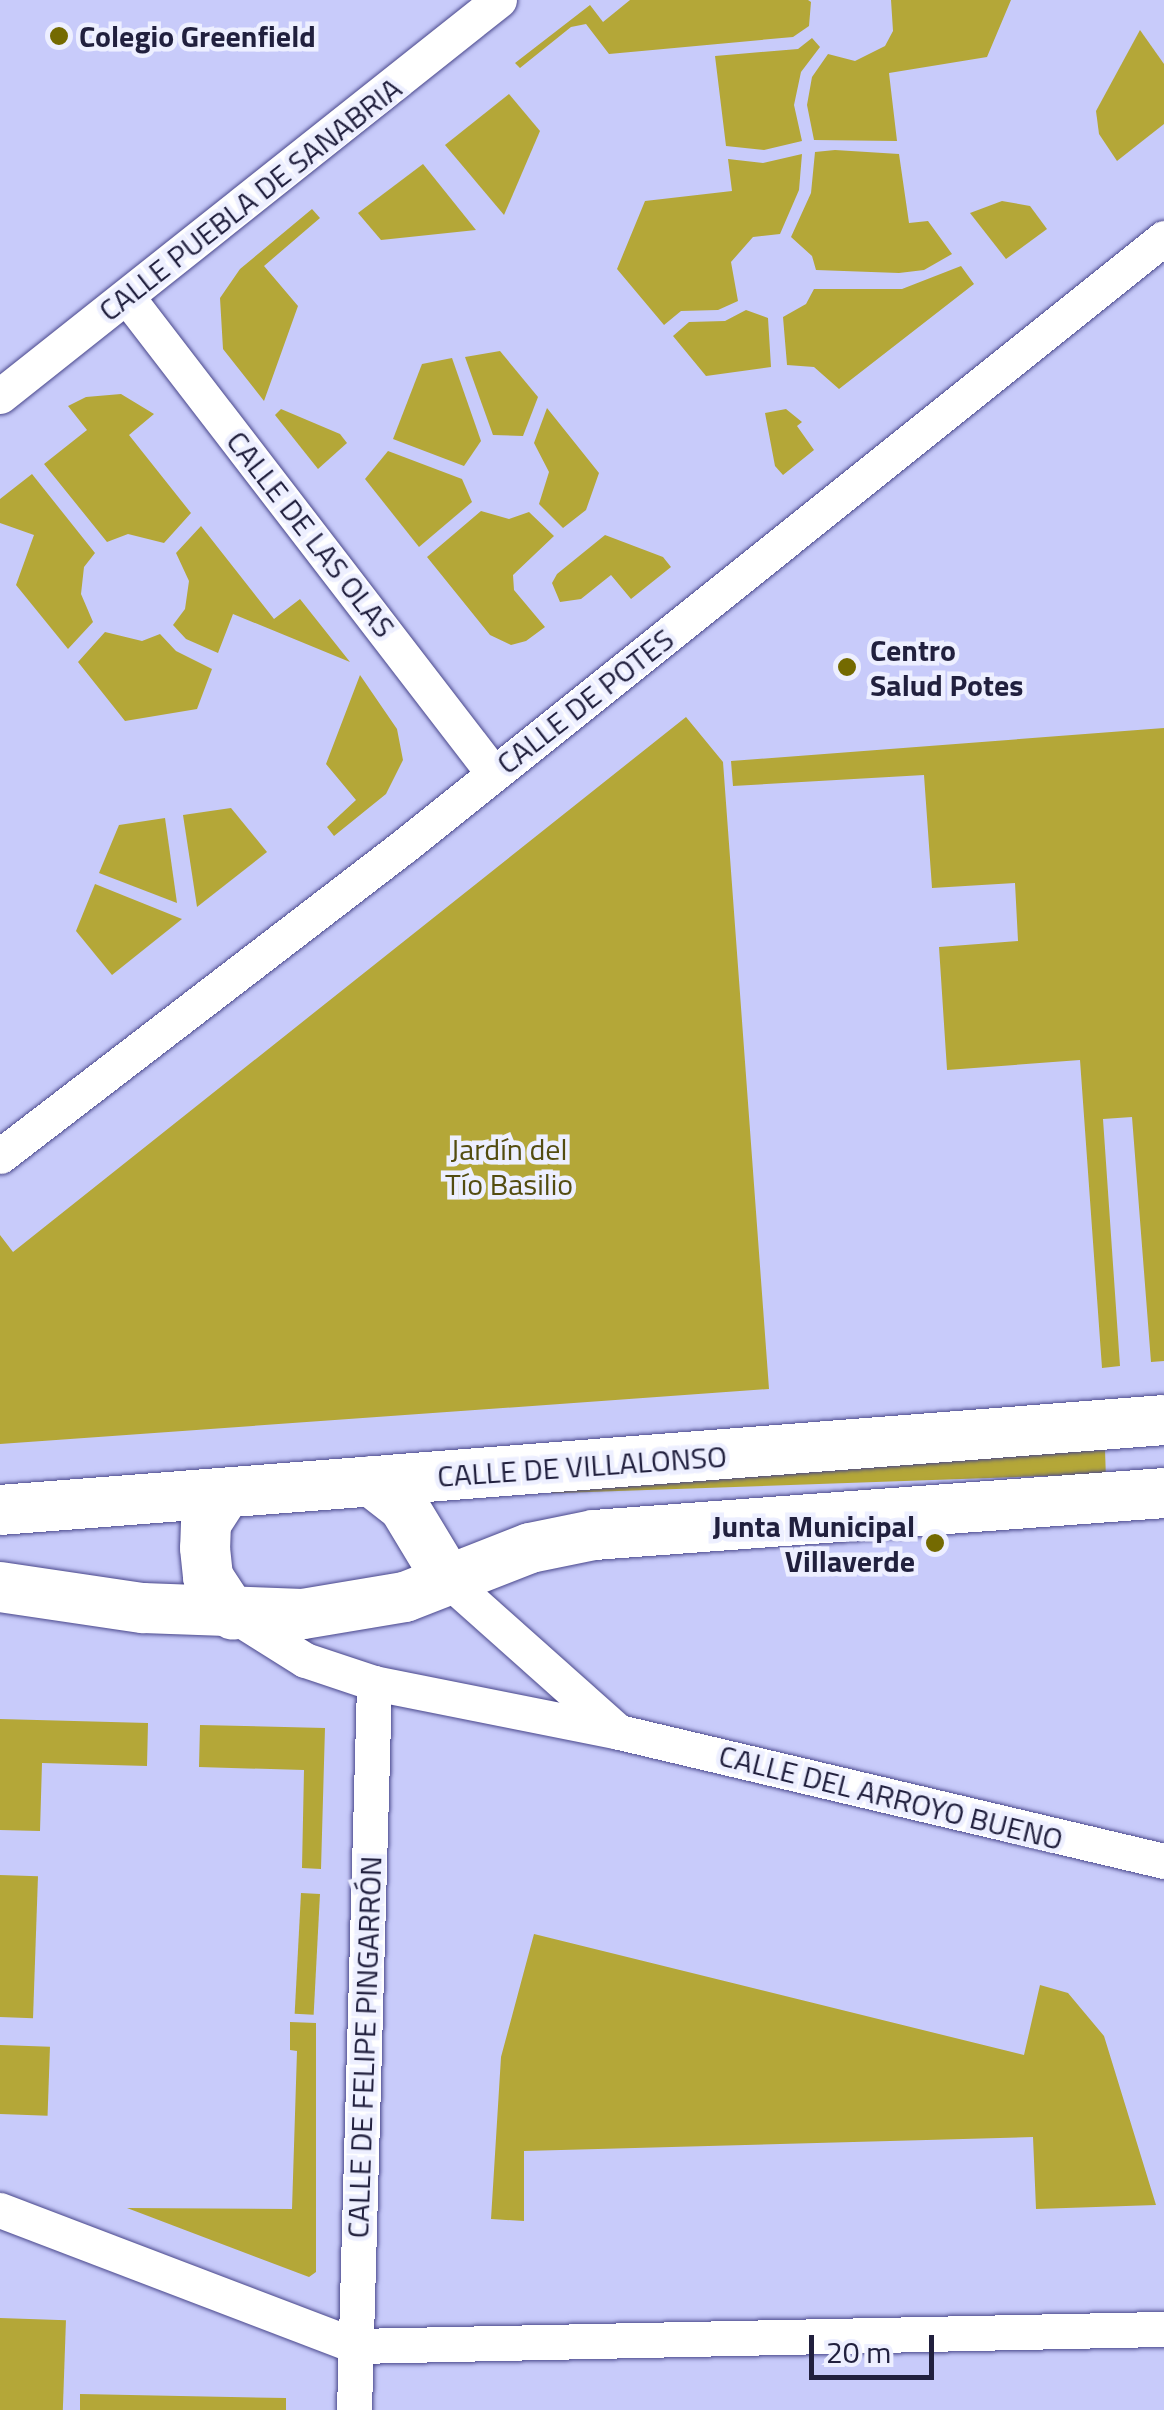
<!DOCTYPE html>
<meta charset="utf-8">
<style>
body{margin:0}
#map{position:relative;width:1164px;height:2410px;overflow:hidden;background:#c8cbfa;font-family:"Titillium Web",sans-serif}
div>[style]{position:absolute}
.green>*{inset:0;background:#b4a738;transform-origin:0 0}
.roads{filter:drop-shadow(0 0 2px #49478b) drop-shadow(0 0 2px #49478b)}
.minor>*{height:35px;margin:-17.5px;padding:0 17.5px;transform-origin:17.5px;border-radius:17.5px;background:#fff}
.secondary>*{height:50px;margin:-25px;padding:0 25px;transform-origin:25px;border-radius:25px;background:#fff}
.dots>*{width:28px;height:28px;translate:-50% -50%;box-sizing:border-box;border:5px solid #edefff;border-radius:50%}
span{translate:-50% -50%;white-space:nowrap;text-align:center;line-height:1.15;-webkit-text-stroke:9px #edefff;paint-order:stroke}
.poi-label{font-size:30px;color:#21203e;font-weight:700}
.left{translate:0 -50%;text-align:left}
.right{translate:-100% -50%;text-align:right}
.street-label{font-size:30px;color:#21203e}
.park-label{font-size:30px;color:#534c0f}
.scale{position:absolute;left:809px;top:2335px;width:125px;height:45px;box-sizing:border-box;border:5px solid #21203e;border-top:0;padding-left:12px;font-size:30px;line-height:35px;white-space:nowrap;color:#21203e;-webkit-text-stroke:8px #edefff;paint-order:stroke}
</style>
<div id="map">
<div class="green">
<i style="clip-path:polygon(630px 0,808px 0,811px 2px,809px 26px,793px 37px,609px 54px,586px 24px,571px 27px,520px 68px,515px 63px,590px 5px,603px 22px)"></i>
<i style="clip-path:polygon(891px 0,1011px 0,987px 57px,889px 73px,897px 141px,814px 140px,807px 105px,812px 77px,828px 54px,855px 61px,885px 46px,893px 31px)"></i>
<i style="clip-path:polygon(1140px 30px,1164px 64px,1164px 124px,1117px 161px,1099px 134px,1096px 111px)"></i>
<i style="clip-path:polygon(812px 38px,820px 47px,801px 72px,794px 105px,802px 141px,764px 150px,726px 146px,715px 56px,798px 49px)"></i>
<i style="clip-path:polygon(509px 94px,540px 131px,504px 215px,445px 145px)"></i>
<i style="clip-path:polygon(835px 150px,899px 154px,909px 223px,928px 221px,952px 254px,924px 270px,899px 273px,816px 270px,812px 256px,791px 237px,811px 193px,815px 152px)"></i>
<i style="clip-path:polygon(802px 154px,799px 190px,780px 234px,753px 237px,731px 262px,738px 301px,718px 310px,681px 311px,664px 325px,617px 269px,645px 201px,732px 191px,728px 159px,763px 163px)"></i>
<i style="clip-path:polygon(423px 164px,476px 230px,381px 240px,358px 213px)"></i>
<i style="clip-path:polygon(1002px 201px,1030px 206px,1047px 229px,1006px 259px,970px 213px)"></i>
<i style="clip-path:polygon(312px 209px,320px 218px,264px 266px,298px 306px,264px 401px,223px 349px,220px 298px,240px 269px)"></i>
<i style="clip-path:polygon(961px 266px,974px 284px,839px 389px,814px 367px,787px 365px,783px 317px,806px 304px,814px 289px,902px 289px)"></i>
<i style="clip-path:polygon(746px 310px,768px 318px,771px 367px,706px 376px,673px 336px,689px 322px,725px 321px)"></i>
<i style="clip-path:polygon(500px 351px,538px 397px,523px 436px,493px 435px,465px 357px)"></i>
<i style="clip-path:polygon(452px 358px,481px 441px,464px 466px,393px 439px,422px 364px)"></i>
<i style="clip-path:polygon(121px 394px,154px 414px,129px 435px,191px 513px,164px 543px,128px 534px,107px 542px,44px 464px,87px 430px,68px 406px,86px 397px)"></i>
<i style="clip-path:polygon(547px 408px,599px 473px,586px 510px,563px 528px,539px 504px,549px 472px,534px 443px)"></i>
<i style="clip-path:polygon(281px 409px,340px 434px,347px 443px,318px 469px,275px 415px)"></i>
<i style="clip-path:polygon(786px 409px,802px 422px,797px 426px,814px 450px,783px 475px,775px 466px,765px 413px)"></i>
<i style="clip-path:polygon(388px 451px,462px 479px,472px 502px,419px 547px,365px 479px)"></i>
<i style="clip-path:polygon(32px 474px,95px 553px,84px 567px,81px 594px,93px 622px,68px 649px,16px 585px,34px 535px,0 523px,0 499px)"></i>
<i style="clip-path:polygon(481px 511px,509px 519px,529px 512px,554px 536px,513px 575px,514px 590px,545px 627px,526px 641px,511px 645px,490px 635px,427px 557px)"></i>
<i style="clip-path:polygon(201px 526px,274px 619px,300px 599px,350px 662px,233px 614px,218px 653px,186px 639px,173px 625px,185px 609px,189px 581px,176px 553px)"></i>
<i style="clip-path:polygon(605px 535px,663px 557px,671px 567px,631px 599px,611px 575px,581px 599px,560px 602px,552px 583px,557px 574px)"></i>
<i style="clip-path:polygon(105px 632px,142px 641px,160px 634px,176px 651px,212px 669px,197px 709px,125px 721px,78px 662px)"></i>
<i style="clip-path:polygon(360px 675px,397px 729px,403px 760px,386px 794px,334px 836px,327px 827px,356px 800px,326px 764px)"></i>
<i style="clip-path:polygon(686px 717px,723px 762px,769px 1389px,0 1444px,0 1235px,13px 1252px)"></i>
<i style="clip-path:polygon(1164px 728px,1164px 1361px,1151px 1362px,1132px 1117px,1103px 1119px,1120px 1366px,1102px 1368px,1080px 1060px,947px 1070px,939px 947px,1018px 941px,1015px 883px,932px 888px,924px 775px,733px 786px,731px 761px)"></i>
<i style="clip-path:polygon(231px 808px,267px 852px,197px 907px,183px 815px)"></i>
<i style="clip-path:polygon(165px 818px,177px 903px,99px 873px,119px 825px)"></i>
<i style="clip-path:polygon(95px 884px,182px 919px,112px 975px,76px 931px)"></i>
<i style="left:1105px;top:1450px;width:24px;height:554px;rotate:88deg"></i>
<i style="clip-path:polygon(0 1719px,148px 1723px,147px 1766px,42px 1763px,40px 1831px,0 1830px)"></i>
<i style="clip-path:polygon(200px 1725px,325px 1728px,321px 1869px,302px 1868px,304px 1770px,199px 1767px)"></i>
<i style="left:0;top:1875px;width:38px;height:142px;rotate:2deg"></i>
<i style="left:301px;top:1893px;width:19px;height:121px;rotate:3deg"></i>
<i style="clip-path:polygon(534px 1934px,1024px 2055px,1040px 1985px,1068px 1993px,1104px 2036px,1156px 2205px,1036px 2209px,1033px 2137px,524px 2151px,524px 2221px,491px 2219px,501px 2057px)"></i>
<i style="clip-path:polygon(290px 2022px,316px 2023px,316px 2272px,309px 2277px,127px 2208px,292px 2209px,297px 2051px,290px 2050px)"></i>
<i style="left:0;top:2045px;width:50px;height:69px;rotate:2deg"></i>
<i style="left:0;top:2318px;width:66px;height:92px;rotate:2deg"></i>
<i style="clip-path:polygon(80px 2394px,286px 2398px,286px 2410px,80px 2410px)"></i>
</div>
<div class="roads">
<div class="minor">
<i style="left:127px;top:297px;width:600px;rotate:52.44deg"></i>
<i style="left:0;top:396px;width:637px;rotate:-38.44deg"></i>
<i style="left:0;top:1156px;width:509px;rotate:-37.5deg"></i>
<i style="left:404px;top:846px;width:973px;rotate:-38.66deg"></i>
<i style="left:448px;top:1580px;width:222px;rotate:41.7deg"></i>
<i style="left:233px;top:1615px;width:85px;rotate:32deg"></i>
<i style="left:305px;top:1660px;width:73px;rotate:18.4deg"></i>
<i style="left:374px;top:1683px;width:250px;rotate:11.3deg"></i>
<i style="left:619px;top:1732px;width:560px;rotate:13.32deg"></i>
<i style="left:0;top:2210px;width:381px;rotate:20.9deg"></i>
<i style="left:356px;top:2346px;width:808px;rotate:-1.21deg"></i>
<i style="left:354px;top:2410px;width:727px;rotate:-88.42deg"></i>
</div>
<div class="secondary">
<i style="left:371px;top:1481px;width:42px;rotate:38.2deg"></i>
<i style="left:404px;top:1507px;width:85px;rotate:58.9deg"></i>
<i style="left:225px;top:1494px;width:35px;rotate:123deg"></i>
<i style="left:206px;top:1523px;width:25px;rotate:92deg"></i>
<i style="left:205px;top:1548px;width:29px;rotate:84deg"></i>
<i style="left:208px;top:1577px;width:45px;rotate:56.7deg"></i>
<i style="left:0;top:1510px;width:1167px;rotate:-4.42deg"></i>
<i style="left:0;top:1587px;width:145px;rotate:8.4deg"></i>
<i style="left:143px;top:1608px;width:160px;rotate:2.1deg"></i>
<i style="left:303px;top:1614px;width:103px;rotate:-9.5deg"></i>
<i style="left:405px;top:1597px;width:134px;rotate:-21.4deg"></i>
<i style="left:530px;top:1548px;width:65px;rotate:-11.5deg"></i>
<i style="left:594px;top:1535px;width:572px;rotate:-4.21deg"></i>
</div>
</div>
<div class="dots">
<i style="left:59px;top:36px;background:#746a01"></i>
<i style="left:847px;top:667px;background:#746a01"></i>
<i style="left:935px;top:1543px;background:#746a01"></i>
</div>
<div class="poi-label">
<span class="left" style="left:79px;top:36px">Colegio Greenfield</span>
<span class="left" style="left:870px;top:667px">Centro<br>Salud Potes</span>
<span class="right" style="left:915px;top:1543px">Junta Municipal<br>Villaverde</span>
</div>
<div class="street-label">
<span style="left:250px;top:199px;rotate:-38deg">CALLE PUEBLA DE SANABRIA</span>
<span style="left:311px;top:534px;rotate:52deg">CALLE DE LAS OLAS</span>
<span style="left:585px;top:701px;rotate:-38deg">CALLE DE POTES</span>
<span style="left:582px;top:1466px;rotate:-4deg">CALLE DE VILLALONSO</span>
<span style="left:891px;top:1797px;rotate:14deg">CALLE DEL ARROYO BUENO</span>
<span style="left:364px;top:2047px;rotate:-88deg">CALLE DE FELIPE PINGARRÓN</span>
</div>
<div class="park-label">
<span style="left:509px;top:1166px">Jardín del<br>Tío Basilio</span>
</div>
<div class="scale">20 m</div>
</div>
